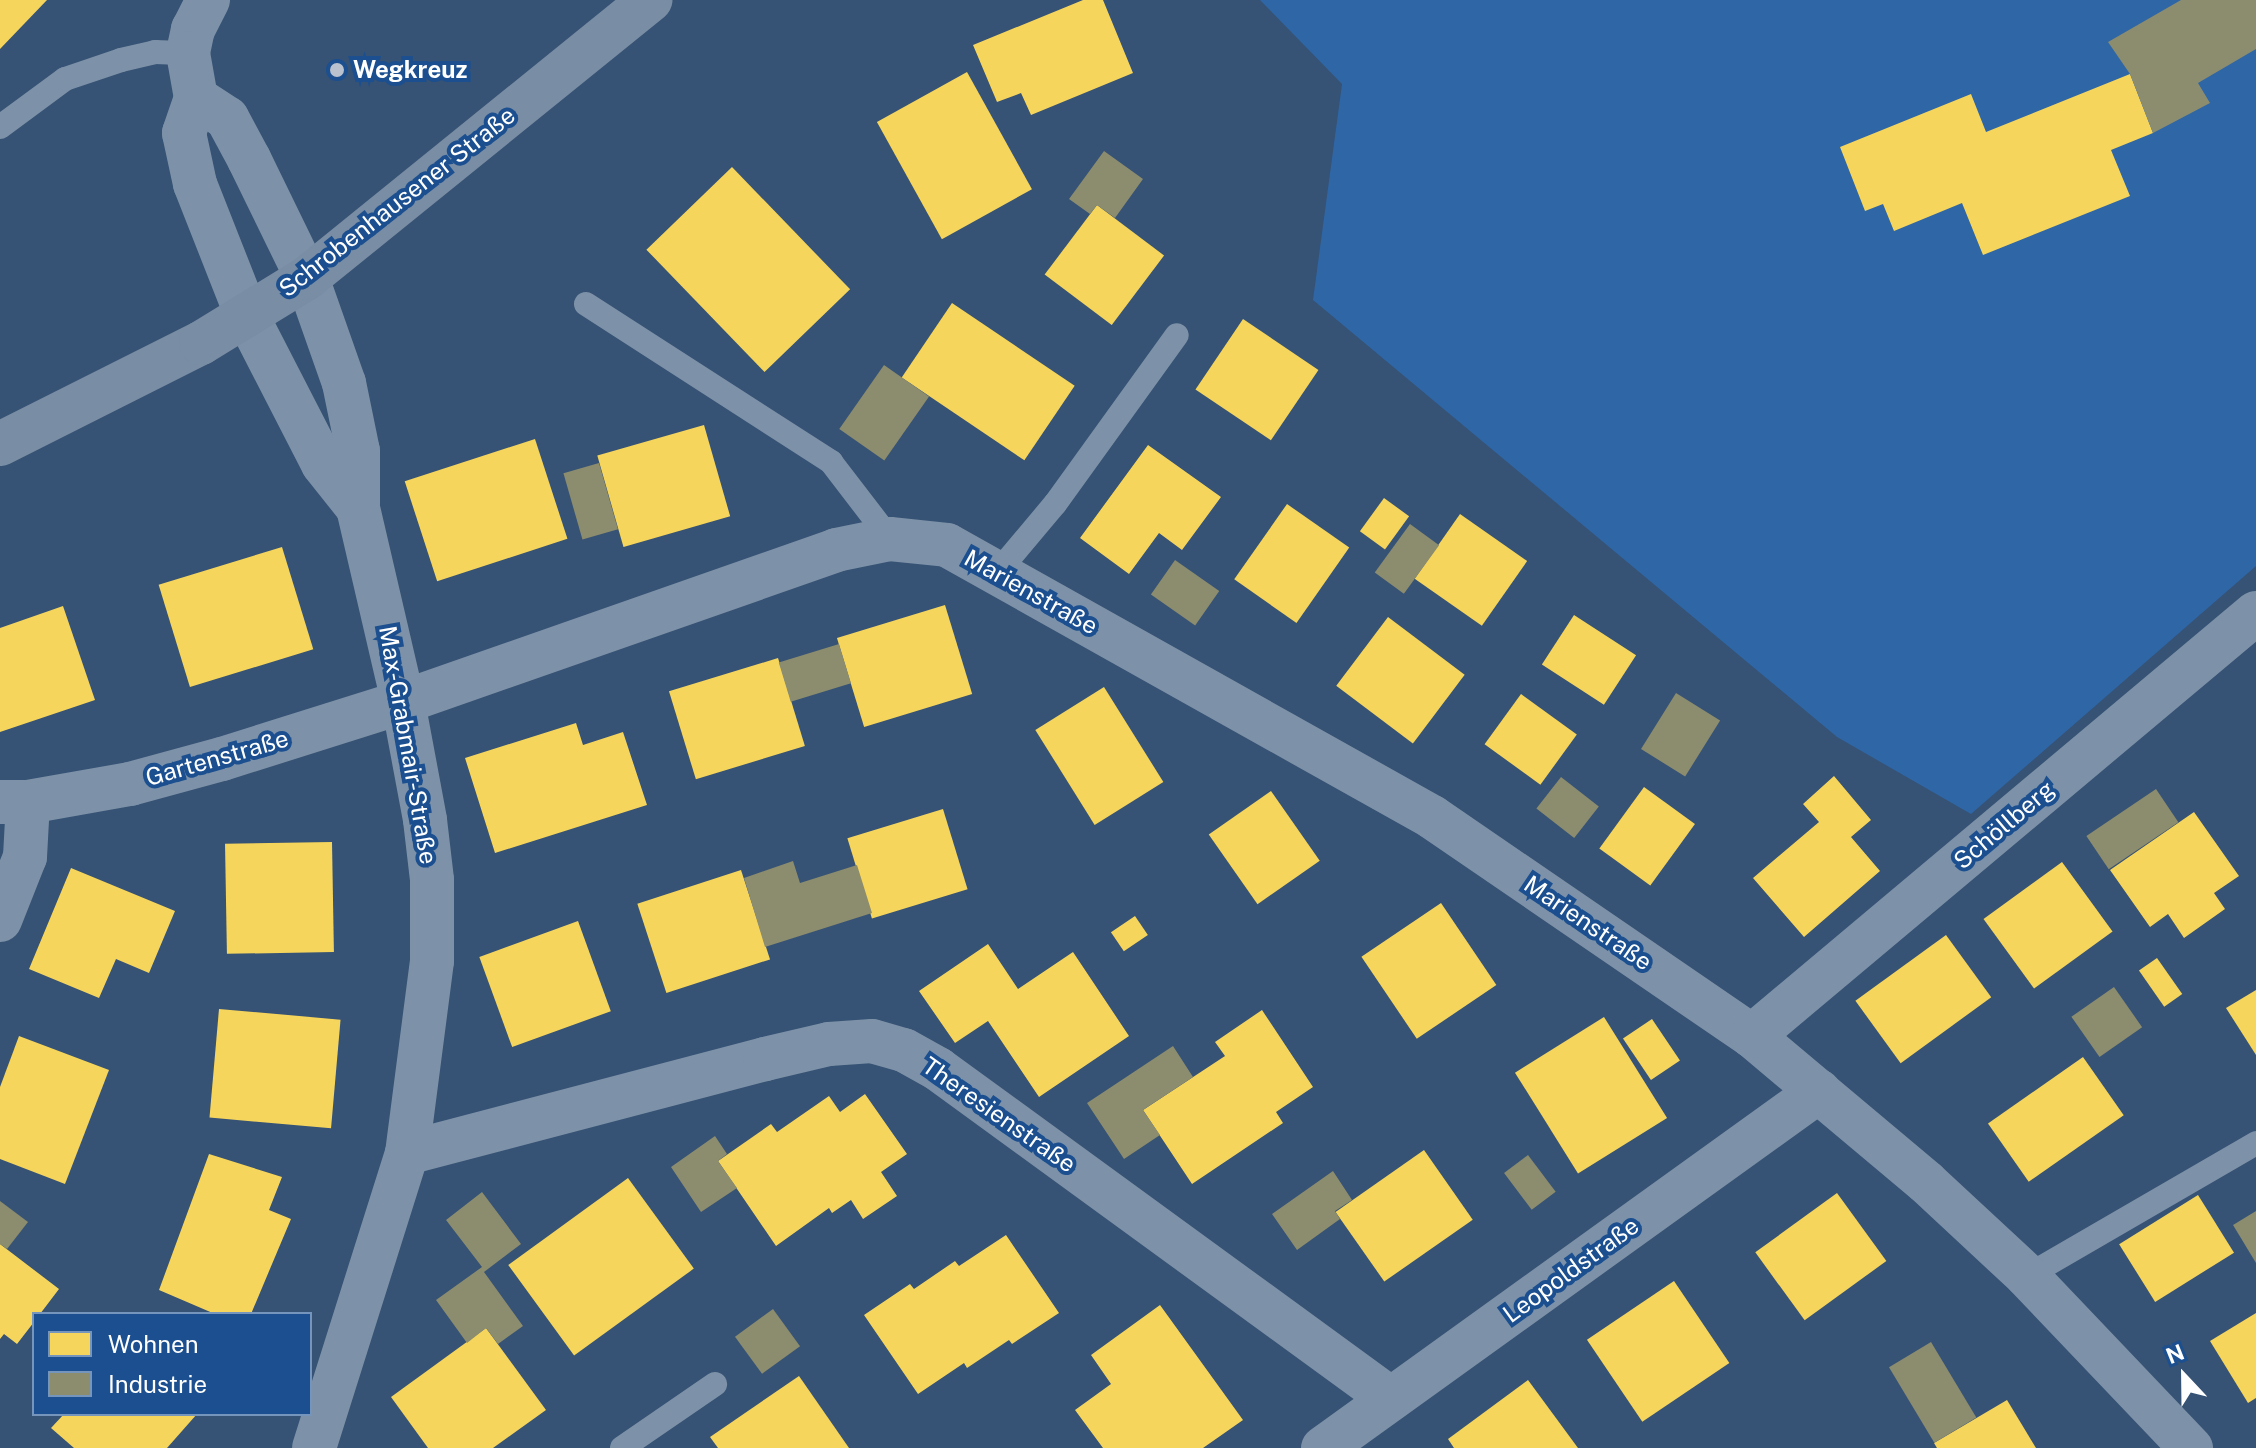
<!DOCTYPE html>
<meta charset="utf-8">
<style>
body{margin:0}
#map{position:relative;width:2256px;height:1448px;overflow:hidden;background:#365274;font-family:"Public Sans",sans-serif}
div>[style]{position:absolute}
.green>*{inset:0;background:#2f66a5}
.homes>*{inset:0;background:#f6d55c;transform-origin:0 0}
.industry>*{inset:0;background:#8c8c6e;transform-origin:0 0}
.service>*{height:24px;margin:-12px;padding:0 12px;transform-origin:12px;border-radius:12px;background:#7d92a8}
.minor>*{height:44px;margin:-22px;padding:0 22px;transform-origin:22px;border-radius:22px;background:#7d92a8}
.secondary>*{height:44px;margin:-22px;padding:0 22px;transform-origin:22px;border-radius:22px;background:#798da4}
.dots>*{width:22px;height:22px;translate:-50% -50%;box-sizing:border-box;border:4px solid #1b4f8f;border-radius:50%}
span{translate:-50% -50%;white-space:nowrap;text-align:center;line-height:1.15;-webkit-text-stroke:8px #1b4f8f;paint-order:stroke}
.poi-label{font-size:24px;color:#fff;font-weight:700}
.left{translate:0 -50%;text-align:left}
.street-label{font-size:24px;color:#fff}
.legend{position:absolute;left:32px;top:1312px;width:280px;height:104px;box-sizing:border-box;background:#1b4f8f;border:2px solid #7695bc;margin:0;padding:10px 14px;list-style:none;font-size:24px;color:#fff}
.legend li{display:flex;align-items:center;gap:16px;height:40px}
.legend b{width:40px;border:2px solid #7695bc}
.north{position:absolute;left:2144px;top:1336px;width:80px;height:80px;-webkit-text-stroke:6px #1b4f8f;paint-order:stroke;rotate:338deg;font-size:22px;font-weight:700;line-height:32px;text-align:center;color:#fff}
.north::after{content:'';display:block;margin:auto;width:28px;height:36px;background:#fff;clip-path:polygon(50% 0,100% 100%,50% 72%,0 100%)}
</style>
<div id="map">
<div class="green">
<i style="clip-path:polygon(1260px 0,2256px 0,2256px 566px,1971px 814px,1837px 737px,1313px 300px,1342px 84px)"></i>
</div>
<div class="homes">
<i style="clip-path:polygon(0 0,47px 0,0 49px)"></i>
<i style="clip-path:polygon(1083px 0,1103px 0,1133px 73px,1031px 115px,1021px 93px,997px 102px,973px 45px)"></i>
<i style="left:967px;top:72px;width:134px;height:103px;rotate:61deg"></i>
<i style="clip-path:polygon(2130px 74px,2153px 133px,2111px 150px,2130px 196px,1983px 255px,1962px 203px,1894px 231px,1883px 204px,1865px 211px,1840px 147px,1971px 94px,1986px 132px)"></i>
<i style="left:732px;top:167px;width:170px;height:119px;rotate:46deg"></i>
<i style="left:1097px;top:205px;width:84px;height:87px;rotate:37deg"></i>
<i style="left:952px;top:303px;width:148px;height:90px;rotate:34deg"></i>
<i style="left:1243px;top:319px;width:91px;height:85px;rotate:34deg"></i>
<i style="left:704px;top:425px;width:95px;height:111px;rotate:74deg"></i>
<i style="left:535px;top:439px;width:105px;height:137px;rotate:72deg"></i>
<i style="clip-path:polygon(1148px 445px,1221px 497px,1182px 550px,1159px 533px,1129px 574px,1080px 538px)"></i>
<i style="left:1384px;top:498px;width:31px;height:41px;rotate:36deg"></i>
<i style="left:1287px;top:504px;width:76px;height:92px;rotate:35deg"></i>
<i style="left:1460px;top:514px;width:82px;height:79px;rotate:35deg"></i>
<i style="left:282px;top:547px;width:107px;height:129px;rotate:73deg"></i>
<i style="left:945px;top:605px;width:93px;height:113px;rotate:73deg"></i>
<i style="clip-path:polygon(63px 606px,95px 700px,0 732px,0 628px)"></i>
<i style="left:1574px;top:615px;width:74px;height:59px;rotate:33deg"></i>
<i style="left:1388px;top:617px;width:96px;height:86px;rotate:37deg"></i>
<i style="left:778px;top:658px;width:92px;height:114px;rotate:73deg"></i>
<i style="left:1104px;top:687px;width:112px;height:81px;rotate:58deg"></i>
<i style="left:1521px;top:694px;width:69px;height:62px;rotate:36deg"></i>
<i style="clip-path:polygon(576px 723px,583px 745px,623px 732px,647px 805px,495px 853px,465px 758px)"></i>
<i style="clip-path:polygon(1834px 776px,1871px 820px,1851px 837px,1880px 871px,1804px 937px,1753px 878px,1819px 822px,1803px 804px)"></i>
<i style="left:1644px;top:787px;width:63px;height:76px;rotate:36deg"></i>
<i style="left:1271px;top:791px;width:85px;height:76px;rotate:55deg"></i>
<i style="left:943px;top:809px;width:84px;height:100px;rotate:73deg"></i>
<i style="clip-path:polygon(2194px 812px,2239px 876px,2214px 893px,2225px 909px,2184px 938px,2168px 914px,2150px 927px,2110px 870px)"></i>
<i style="left:332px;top:842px;width:110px;height:107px;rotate:89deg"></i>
<i style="left:2062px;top:862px;width:86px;height:97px;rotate:54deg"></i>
<i style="clip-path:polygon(71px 868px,175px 911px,149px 973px,116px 959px,99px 998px,29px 969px)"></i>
<i style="left:741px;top:870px;width:94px;height:109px;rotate:72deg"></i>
<i style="left:1441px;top:903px;width:99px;height:96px;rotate:56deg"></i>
<i style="left:1135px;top:916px;width:23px;height:29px;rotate:56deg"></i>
<i style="left:578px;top:921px;width:96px;height:105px;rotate:70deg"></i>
<i style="left:1946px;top:935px;width:77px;height:112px;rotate:54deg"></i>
<i style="clip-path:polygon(988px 944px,1018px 989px,1073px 952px,1129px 1036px,1039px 1097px,988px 1021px,955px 1043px,919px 991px)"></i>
<i style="left:2157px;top:958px;width:44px;height:22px;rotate:55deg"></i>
<i style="clip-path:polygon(2256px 990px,2256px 1055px,2226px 1008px)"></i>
<i style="left:219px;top:1009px;width:122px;height:109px;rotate:5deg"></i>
<i style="clip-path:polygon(1262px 1010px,1313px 1087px,1276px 1112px,1283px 1123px,1192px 1184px,1143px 1110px,1225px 1056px,1215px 1042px)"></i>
<i style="left:1604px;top:1017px;width:119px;height:105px;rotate:58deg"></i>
<i style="left:1652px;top:1019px;width:50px;height:35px;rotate:56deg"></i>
<i style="clip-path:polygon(19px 1036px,109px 1070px,65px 1184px,0 1159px,0 1087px)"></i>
<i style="left:2083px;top:1057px;width:71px;height:116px;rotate:55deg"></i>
<i style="clip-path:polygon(865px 1094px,907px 1154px,881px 1172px,897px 1196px,863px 1219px,851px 1200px,832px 1213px,829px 1208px,776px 1246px,718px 1161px,771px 1124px,777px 1132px,829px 1096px,840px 1112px)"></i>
<i style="left:1424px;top:1150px;width:85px;height:108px;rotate:55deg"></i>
<i style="clip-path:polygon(209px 1154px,282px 1177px,269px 1210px,291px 1219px,251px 1314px,215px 1314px,159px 1290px)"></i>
<i style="left:628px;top:1178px;width:112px;height:148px;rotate:54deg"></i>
<i style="left:1837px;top:1193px;width:84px;height:101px;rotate:54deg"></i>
<i style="left:2198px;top:1195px;width:68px;height:93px;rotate:58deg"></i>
<i style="clip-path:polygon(1006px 1235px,1059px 1313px,1012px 1344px,1009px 1340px,967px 1368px,964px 1363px,918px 1394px,864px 1315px,910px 1284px,914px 1289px,955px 1261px,959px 1266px)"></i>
<i style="clip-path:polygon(0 1244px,59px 1289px,40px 1314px,34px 1314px,34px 1322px,17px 1344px,4px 1334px,0 1339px)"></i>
<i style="left:1674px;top:1281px;width:99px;height:105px;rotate:56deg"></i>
<i style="clip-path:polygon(1160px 1305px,1243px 1420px,1203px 1448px,1103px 1448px,1075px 1410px,1111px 1384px,1091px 1355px)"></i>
<i style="clip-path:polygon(2256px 1313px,2256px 1398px,2248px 1403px,2210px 1341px)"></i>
<i style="clip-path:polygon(486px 1328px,546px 1410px,493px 1448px,428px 1448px,391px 1397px)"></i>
<i style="clip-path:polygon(799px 1376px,849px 1448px,718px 1448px,710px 1437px)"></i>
<i style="clip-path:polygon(1528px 1380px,1578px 1448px,1454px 1448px,1448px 1439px)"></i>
<i style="clip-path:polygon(2007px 1400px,2036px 1448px,1937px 1448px,1934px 1443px)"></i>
<i style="clip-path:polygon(64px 1414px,197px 1414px,167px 1448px,74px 1448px,51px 1428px)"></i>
</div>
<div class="industry">
<i style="clip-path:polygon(2181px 0,2256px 0,2256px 49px,2198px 83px,2210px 103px,2153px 133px,2130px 74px,2108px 42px)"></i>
<i style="clip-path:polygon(1104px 151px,1143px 179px,1115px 218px,1097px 205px,1090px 214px,1069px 199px)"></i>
<i style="left:884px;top:365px;width:55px;height:78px;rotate:35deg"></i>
<i style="left:599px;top:463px;width:69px;height:37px;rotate:74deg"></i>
<i style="left:1410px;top:524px;width:36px;height:60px;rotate:36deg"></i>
<i style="left:1175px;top:560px;width:54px;height:42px;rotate:35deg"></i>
<i style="left:839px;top:644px;width:41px;height:63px;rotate:73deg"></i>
<i style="left:1676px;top:693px;width:52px;height:66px;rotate:32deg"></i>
<i style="left:1561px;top:777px;width:48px;height:40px;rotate:38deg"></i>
<i style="left:2156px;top:789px;width:40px;height:84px;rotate:56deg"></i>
<i style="clip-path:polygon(793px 861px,800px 883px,857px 865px,872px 913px,765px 947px,744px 878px)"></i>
<i style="left:2114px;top:987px;width:49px;height:52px;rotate:55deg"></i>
<i style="clip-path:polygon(1173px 1046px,1193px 1077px,1143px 1110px,1160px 1135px,1124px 1159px,1087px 1103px)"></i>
<i style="clip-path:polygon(715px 1136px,727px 1154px,718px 1161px,737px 1188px,701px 1212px,671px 1167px)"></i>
<i style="left:1528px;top:1155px;width:46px;height:30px;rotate:53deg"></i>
<i style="clip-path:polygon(1333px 1171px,1352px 1200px,1335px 1211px,1340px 1219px,1297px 1250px,1272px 1214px)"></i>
<i style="clip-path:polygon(482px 1192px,521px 1244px,484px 1272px,523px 1326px,498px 1344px,486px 1328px,467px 1343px,436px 1300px,482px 1267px,446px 1220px)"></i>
<i style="clip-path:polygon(0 1201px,28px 1222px,7px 1249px,0 1244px)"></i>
<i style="clip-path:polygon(2256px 1211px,2256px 1263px,2233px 1225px)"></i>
<i style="left:773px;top:1309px;width:46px;height:47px;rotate:54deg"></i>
<i style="left:1931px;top:1342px;width:88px;height:49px;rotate:59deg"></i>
</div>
<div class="service">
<i style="left:0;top:127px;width:81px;rotate:-36.4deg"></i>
<i style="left:65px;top:79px;width:59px;rotate:-18.7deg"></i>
<i style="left:121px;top:60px;width:35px;rotate:-13deg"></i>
<i style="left:155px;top:52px;width:33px;rotate:2deg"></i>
<i style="left:586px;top:304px;width:292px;rotate:32.8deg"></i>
<i style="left:831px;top:462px;width:97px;rotate:52.5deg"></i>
<i style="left:997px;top:573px;width:90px;rotate:-50deg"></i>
<i style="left:1055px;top:504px;width:208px;rotate:-54.2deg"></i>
<i style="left:2027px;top:1276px;width:265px;rotate:-30.1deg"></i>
<i style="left:622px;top:1448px;width:113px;rotate:-34.5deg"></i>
</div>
<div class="minor">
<i style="left:208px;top:0;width:33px;rotate:117deg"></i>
<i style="left:193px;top:29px;width:25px;rotate:102deg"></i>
<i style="left:188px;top:53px;width:46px;rotate:79.9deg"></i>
<i style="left:196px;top:98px;width:37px;rotate:109deg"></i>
<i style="left:184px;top:133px;width:52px;rotate:77.8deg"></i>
<i style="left:195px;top:184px;width:142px;rotate:68.5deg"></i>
<i style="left:247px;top:316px;width:166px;rotate:62.8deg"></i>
<i style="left:323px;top:464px;width:56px;rotate:51.5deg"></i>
<i style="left:196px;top:98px;width:37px;rotate:33deg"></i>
<i style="left:227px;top:118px;width:47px;rotate:61.8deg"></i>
<i style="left:249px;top:159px;width:132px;rotate:64deg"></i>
<i style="left:307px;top:278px;width:111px;rotate:70.6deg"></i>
<i style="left:344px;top:383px;width:69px;rotate:78.4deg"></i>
<i style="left:358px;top:451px;width:57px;rotate:90deg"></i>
<i style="left:358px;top:508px;width:199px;rotate:76.9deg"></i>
<i style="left:403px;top:702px;width:120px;rotate:79.4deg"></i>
<i style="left:425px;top:820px;width:60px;rotate:83.3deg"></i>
<i style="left:432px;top:880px;width:81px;rotate:90deg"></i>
<i style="left:432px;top:961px;width:194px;rotate:97.4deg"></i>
<i style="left:407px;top:1153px;width:309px;rotate:107.5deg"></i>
<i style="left:0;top:802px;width:28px"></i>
<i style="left:28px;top:802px;width:104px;rotate:-10deg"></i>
<i style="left:130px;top:784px;width:95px;rotate:-15.2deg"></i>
<i style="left:222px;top:759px;width:190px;rotate:-17.5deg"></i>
<i style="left:403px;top:702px;width:459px;rotate:-19.3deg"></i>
<i style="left:836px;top:550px;width:55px;rotate:-11.5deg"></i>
<i style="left:890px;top:539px;width:57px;rotate:6deg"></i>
<i style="left:947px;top:545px;width:556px;rotate:29.28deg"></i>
<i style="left:1432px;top:817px;width:388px;rotate:34.4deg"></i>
<i style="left:1752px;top:1036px;width:227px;rotate:40deg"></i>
<i style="left:1926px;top:1182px;width:138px;rotate:42.9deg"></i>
<i style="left:2027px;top:1276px;width:238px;rotate:46.4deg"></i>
<i style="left:0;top:920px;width:68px;rotate:-68.4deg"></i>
<i style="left:25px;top:857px;width:55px;rotate:-86.9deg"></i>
<i style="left:1752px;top:1036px;width:658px;rotate:-40.01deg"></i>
<i style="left:407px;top:1153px;width:370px;rotate:-14.7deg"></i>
<i style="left:765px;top:1059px;width:66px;rotate:-13.2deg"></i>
<i style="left:829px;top:1044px;width:43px;rotate:-4deg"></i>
<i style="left:872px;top:1041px;width:33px;rotate:16deg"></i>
<i style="left:904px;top:1050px;width:39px;rotate:29deg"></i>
<i style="left:938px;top:1069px;width:560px;rotate:36.07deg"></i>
<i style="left:1323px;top:1448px;width:611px;rotate:-35.74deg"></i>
</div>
<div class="secondary">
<i style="left:0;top:444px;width:225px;rotate:-26.7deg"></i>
<i style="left:201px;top:343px;width:124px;rotate:-31.5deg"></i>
<i style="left:307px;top:278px;width:442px;rotate:-39deg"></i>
</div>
<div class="dots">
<i style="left:337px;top:70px;background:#b9c2ce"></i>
</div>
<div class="poi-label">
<span class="left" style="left:353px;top:70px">Wegkreuz</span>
</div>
<div class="street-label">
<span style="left:397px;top:202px;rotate:-38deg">Schrobenhausener Straße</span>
<span style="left:1031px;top:592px;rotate:29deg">Marienstraße</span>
<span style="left:408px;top:745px;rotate:80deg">Max-Grabmair-Straße</span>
<span style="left:217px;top:758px;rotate:-16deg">Gartenstraße</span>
<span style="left:2004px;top:825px;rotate:-40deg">Schöllberg</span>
<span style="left:1588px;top:923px;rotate:34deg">Marienstraße</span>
<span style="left:999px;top:1115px;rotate:35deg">Theresienstraße</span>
<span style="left:1571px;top:1270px;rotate:-36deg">Leopoldstraße</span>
</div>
<ul class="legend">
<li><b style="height:22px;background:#f6d55c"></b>Wohnen</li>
<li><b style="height:22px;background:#8c8c6e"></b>Industrie</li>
</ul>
<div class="north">N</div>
</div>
